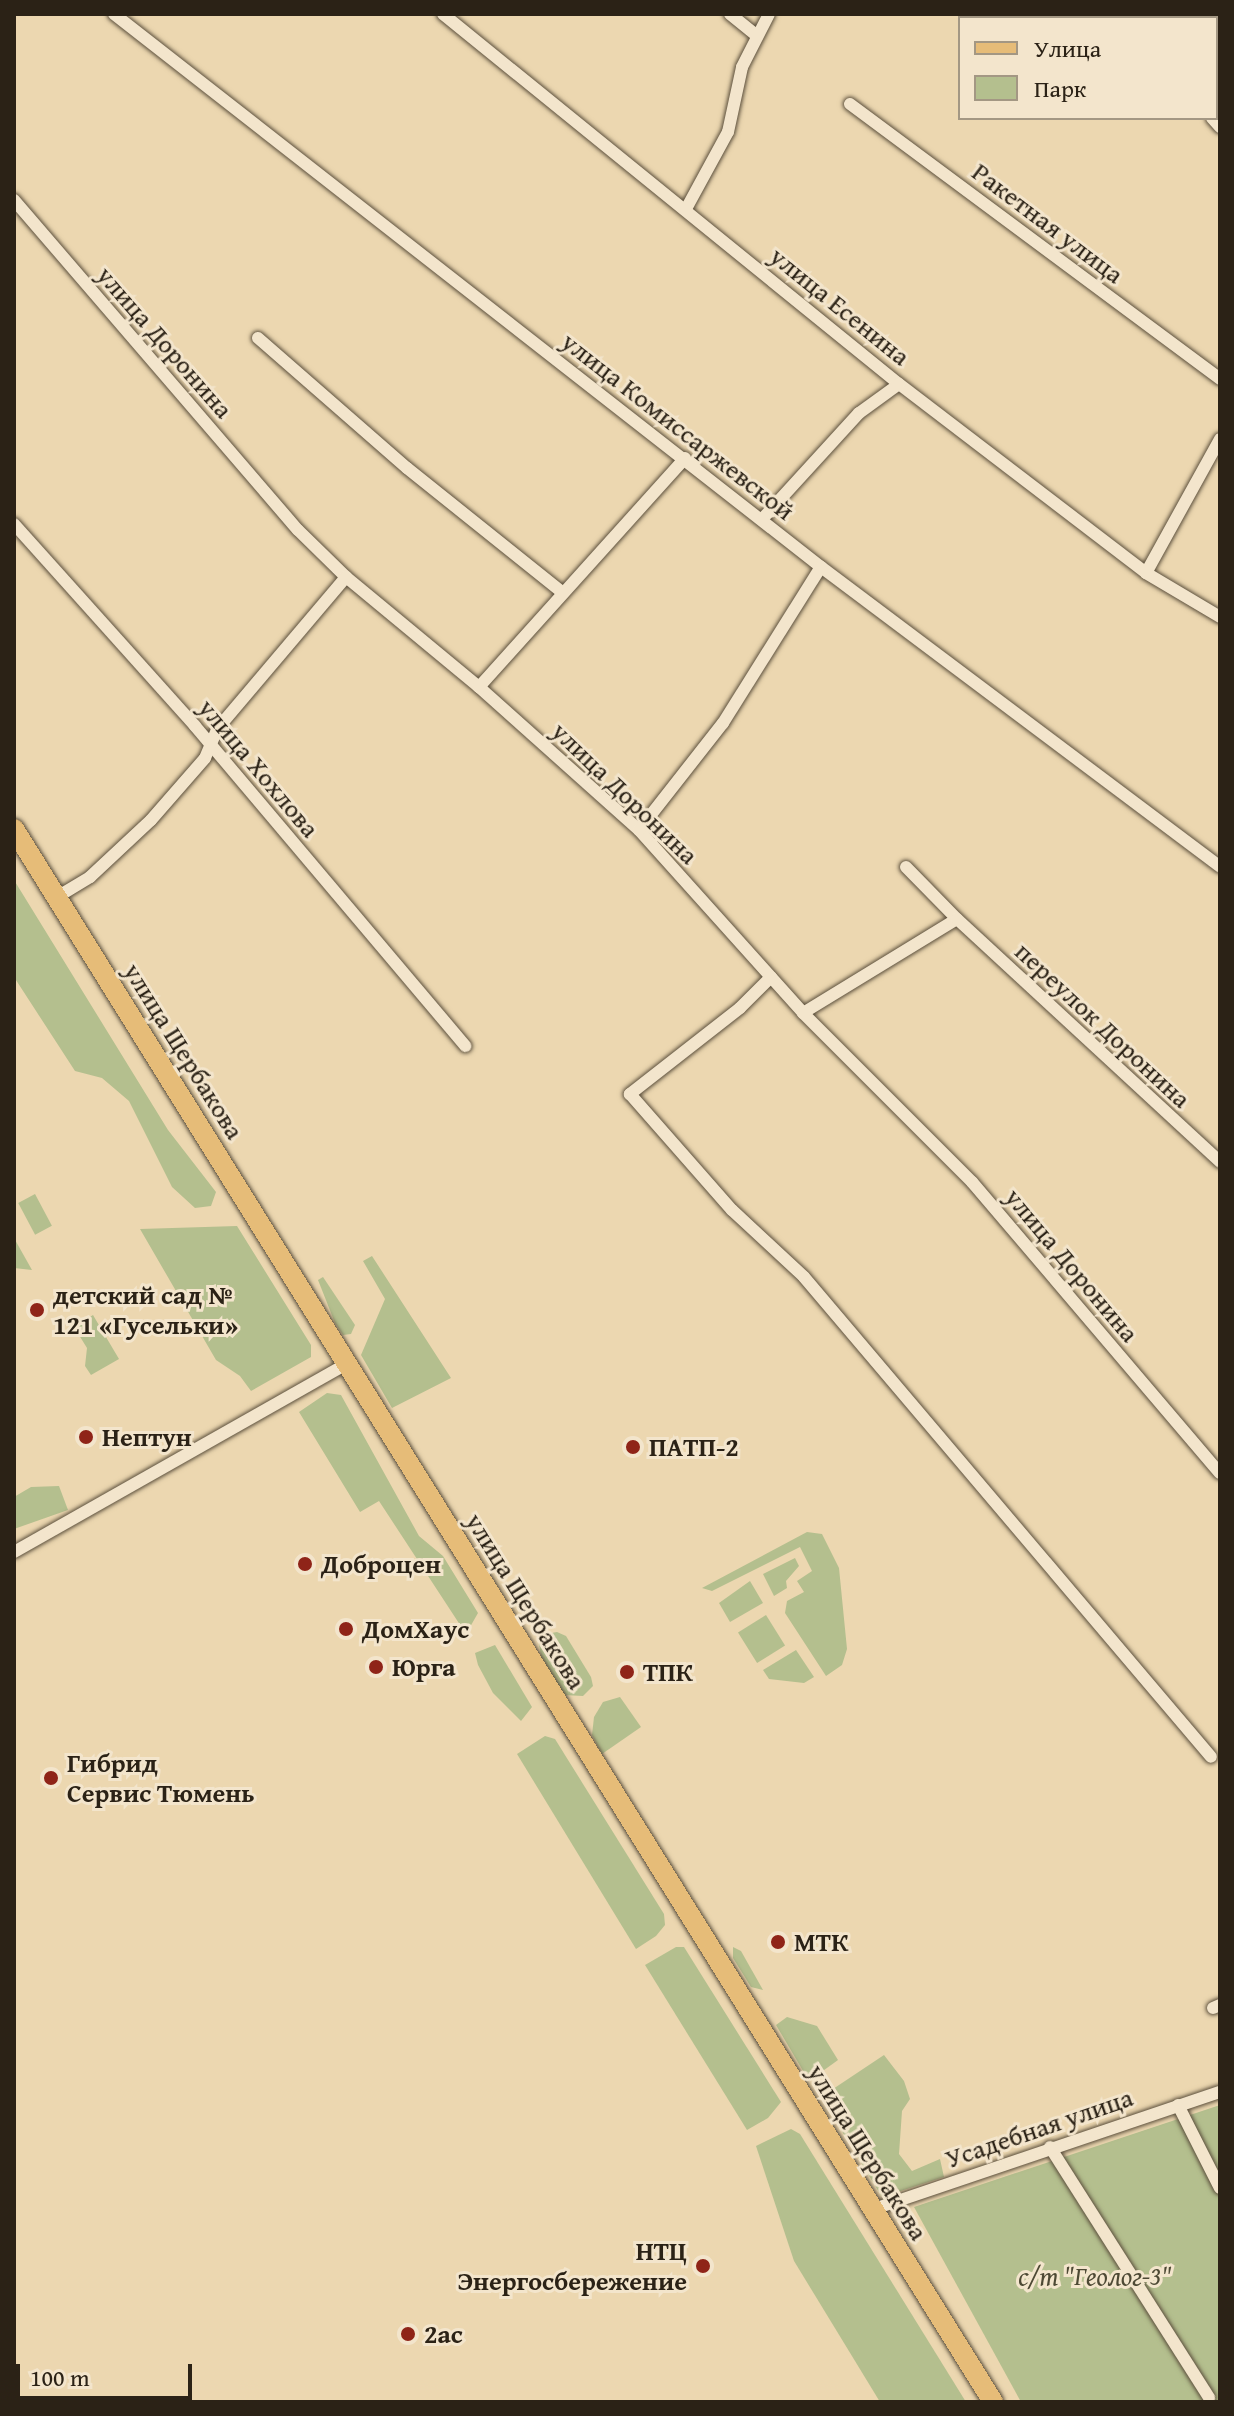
<!DOCTYPE html>
<meta charset="utf-8">
<style>
body{margin:0}
#map{position:relative;width:1234px;height:2416px;overflow:hidden;background:#ecd7b0;font-family:"Gentium Book Plus",serif}
div>[style]{position:absolute}
.green>*{inset:0;background:#b4bf8e;transform-origin:0 0}
.roads{filter:drop-shadow(0 0 2px #5b4f3c) drop-shadow(0 0 2px #5b4f3c)}
.minor>*{height:12px;margin:-6px;padding:0 6px;transform-origin:6px;border-radius:6px;background:#f3e5cc}
.primary>*{height:20px;margin:-10px;padding:0 10px;transform-origin:10px;border-radius:10px;background:#e6bc78}
.dots>*{width:22px;height:22px;translate:-50% -50%;box-sizing:border-box;border:4px solid #f3e5cc;border-radius:50%}
span{translate:-50% -50%;white-space:nowrap;text-align:center;line-height:1.15;-webkit-text-stroke:6px #f3e5cc;paint-order:stroke}
.street-label{font-size:26px;color:#2b2216}
.poi-label{font-size:26px;color:#2b2216;font-weight:700}
.left{translate:0 -50%;text-align:left}
.right{translate:-100% -50%;text-align:right}
.park-label{font-size:26px;color:#4d4934;font-style:italic}
.frame{position:absolute;inset:0;border:16px solid #2b2216;pointer-events:none}
.legend{position:absolute;left:958px;top:16px;width:260px;height:104px;box-sizing:border-box;background:#f3e5cc;border:2px solid #a39783;margin:0;padding:10px 14px;list-style:none;font-size:24px;color:#2b2216}
.legend li{display:flex;align-items:center;gap:16px;height:40px}
.legend b{width:40px;border:2px solid #a39783}
.scale{position:absolute;left:16px;top:2364px;width:176px;height:36px;box-sizing:border-box;border:4px solid #2b2216;border-top:0;padding-left:10px;font-size:24px;line-height:28px;white-space:nowrap;color:#2b2216;-webkit-text-stroke:6px #f3e5cc;paint-order:stroke}
</style>
<div id="map">
<div class="green">
<i style="clip-path:polygon(14px 880px,168px 1130px,216px 1192px,211px 1206px,195px 1208px,172px 1187px,129px 1101px,102px 1078px,75px 1071px,14px 977px)"></i>
<i style="left:35px;top:1194px;width:36px;height:19px;rotate:62deg"></i>
<i style="clip-path:polygon(237px 1226px,311px 1345px,311px 1357px,251px 1391px,240px 1376px,216px 1360px,140px 1229px)"></i>
<i style="clip-path:polygon(14px 1238px,32px 1270px,14px 1268px)"></i>
<i style="clip-path:polygon(372px 1256px,451px 1378px,392px 1408px,361px 1355px,385px 1299px,363px 1261px)"></i>
<i style="clip-path:polygon(323px 1277px,355px 1325px,351px 1334px,343px 1335px,335px 1323px,318px 1280px)"></i>
<i style="clip-path:polygon(93px 1315px,119px 1359px,91px 1375px,85px 1366px,87px 1348px,74px 1327px)"></i>
<i style="clip-path:polygon(327px 1393px,341px 1395px,419px 1536px,443px 1556px,478px 1613px,466px 1634px,379px 1501px,360px 1512px,299px 1412px)"></i>
<i style="clip-path:polygon(59px 1486px,68px 1510px,14px 1529px,14px 1497px,31px 1487px)"></i>
<i style="clip-path:polygon(807px 1532px,822px 1534px,839px 1568px,847px 1649px,842px 1665px,826px 1676px,785px 1613px,787px 1601px,804px 1592px,797px 1581px,812px 1571px,800px 1547px,712px 1591px,702px 1588px)"></i>
<i style="clip-path:polygon(795px 1558px,799px 1566px,786px 1581px,787px 1588px,774px 1596px,763px 1574px)"></i>
<i style="clip-path:polygon(750px 1581px,763px 1603px,730px 1622px,719px 1603px)"></i>
<i style="left:766px;top:1615px;width:36px;height:33px;rotate:58deg"></i>
<i style="clip-path:polygon(557px 1632px,566px 1636px,591px 1677px,593px 1686px,583px 1696px,564px 1695px,541px 1656px,539px 1644px,546px 1634px)"></i>
<i style="clip-path:polygon(495px 1645px,532px 1707px,521px 1721px,493px 1693px,478px 1665px,475px 1653px)"></i>
<i style="clip-path:polygon(796px 1650px,814px 1677px,804px 1683px,769px 1679px,763px 1670px)"></i>
<i style="clip-path:polygon(620px 1697px,641px 1727px,602px 1754px,592px 1735px,594px 1717px,603px 1702px)"></i>
<i style="clip-path:polygon(545px 1736px,555px 1739px,664px 1914px,665px 1925px,656px 1936px,636px 1949px,517px 1754px)"></i>
<i style="clip-path:polygon(676px 1947px,684px 1947px,781px 2102px,768px 2118px,747px 2130px,645px 1965px)"></i>
<i style="clip-path:polygon(733px 1947px,741px 1951px,763px 1990px,751px 1987px,733px 1958px)"></i>
<i style="clip-path:polygon(787px 2017px,817px 2026px,838px 2060px,809px 2081px,776px 2025px)"></i>
<i style="clip-path:polygon(884px 2055px,904px 2081px,910px 2099px,902px 2111px,899px 2154px,912px 2171px,940px 2159px,944px 2177px,882px 2197px,821px 2097px)"></i>
<i style="clip-path:polygon(1220px 2105px,1220px 2402px,1021px 2402px,914px 2207px)"></i>
<i style="clip-path:polygon(791px 2129px,800px 2134px,966px 2402px,880px 2402px,794px 2261px,756px 2146px)"></i>
</div>
<div class="roads">
<div class="minor">
<i style="left:114px;top:14px;width:898px;rotate:38.03deg"></i>
<i style="left:821px;top:567px;width:499px;rotate:36.9deg"></i>
<i style="left:443px;top:14px;width:587px;rotate:39.06deg"></i>
<i style="left:899px;top:384px;width:311px;rotate:37.4deg"></i>
<i style="left:1146px;top:573px;width:86px;rotate:30.7deg"></i>
<i style="left:730px;top:14px;width:33px;rotate:39deg"></i>
<i style="left:1215px;top:18px;width:4px;rotate:-90deg"></i>
<i style="left:850px;top:104px;width:461px;rotate:36.6deg"></i>
<i style="left:1212px;top:118px;width:12px;rotate:48deg"></i>
<i style="left:14px;top:200px;width:435px;rotate:49.3deg"></i>
<i style="left:298px;top:530px;width:67px;rotate:44.4deg"></i>
<i style="left:346px;top:577px;width:173px;rotate:39.6deg"></i>
<i style="left:479px;top:687px;width:215px;rotate:41.8deg"></i>
<i style="left:639px;top:830px;width:246px;rotate:48.1deg"></i>
<i style="left:803px;top:1013px;width:239px;rotate:45deg"></i>
<i style="left:972px;top:1182px;width:382px;rotate:49.6deg"></i>
<i style="left:686px;top:209px;width:88px;rotate:-61.4deg"></i>
<i style="left:728px;top:132px;width:66px;rotate:-77.8deg"></i>
<i style="left:742px;top:67px;width:59px;rotate:-63deg"></i>
<i style="left:258px;top:338px;width:198px;rotate:41.1deg"></i>
<i style="left:407px;top:468px;width:200px;rotate:38.7deg"></i>
<i style="left:764px;top:517px;width:141px;rotate:-47.6deg"></i>
<i style="left:859px;top:413px;width:49px;rotate:-35.9deg"></i>
<i style="left:14px;top:524px;width:271px;rotate:48.1deg"></i>
<i style="left:195px;top:726px;width:419px;rotate:49.8deg"></i>
<i style="left:1146px;top:573px;width:153px;rotate:-61.1deg"></i>
<i style="left:479px;top:687px;width:308px;rotate:-48deg"></i>
<i style="left:639px;top:830px;width:136px;rotate:-51.9deg"></i>
<i style="left:723px;top:723px;width:184px;rotate:-57.9deg"></i>
<i style="left:906px;top:867px;width:73px;rotate:45.6deg"></i>
<i style="left:57px;top:897px;width:39px;rotate:-31deg"></i>
<i style="left:90px;top:877px;width:83px;rotate:-43.1deg"></i>
<i style="left:151px;top:820px;width:82px;rotate:-48.9deg"></i>
<i style="left:205px;top:758px;width:33px;rotate:-67deg"></i>
<i style="left:218px;top:728px;width:198px;rotate:-49.7deg"></i>
<i style="left:771px;top:977px;width:44px;rotate:135deg"></i>
<i style="left:740px;top:1008px;width:140px;rotate:142deg"></i>
<i style="left:630px;top:1094px;width:154px;rotate:48.7deg"></i>
<i style="left:732px;top:1210px;width:98px;rotate:42.9deg"></i>
<i style="left:804px;top:1277px;width:629px;rotate:49.7deg"></i>
<i style="left:803px;top:1013px;width:180px;rotate:-31.4deg"></i>
<i style="left:957px;top:919px;width:358px;rotate:42.7deg"></i>
<i style="left:14px;top:1552px;width:384px;rotate:-29.5deg"></i>
<i style="left:1213px;top:2008px;width:8px;rotate:-23deg"></i>
<i style="left:1178px;top:2105px;width:93px;rotate:63.2deg"></i>
<i style="left:1050px;top:2147px;width:297px;rotate:57.6deg"></i>
<i style="left:874px;top:2209px;width:365px;rotate:-18.7deg"></i>
</div>
<div class="primary">
<i style="left:14px;top:829px;width:1853px;rotate:58.1deg"></i>
</div>
</div>
<div class="dots">
<i style="left:37px;top:1310px;background:#8f2418"></i>
<i style="left:86px;top:1437px;background:#8f2418"></i>
<i style="left:633px;top:1447px;background:#8f2418"></i>
<i style="left:305px;top:1564px;background:#8f2418"></i>
<i style="left:346px;top:1629px;background:#8f2418"></i>
<i style="left:376px;top:1667px;background:#8f2418"></i>
<i style="left:627px;top:1672px;background:#8f2418"></i>
<i style="left:51px;top:1778px;background:#8f2418"></i>
<i style="left:778px;top:1942px;background:#8f2418"></i>
<i style="left:703px;top:2266px;background:#8f2418"></i>
<i style="left:408px;top:2334px;background:#8f2418"></i>
</div>
<div class="street-label">
<span style="left:1048px;top:223px;rotate:37deg">Ракетная улица</span>
<span style="left:840px;top:306px;rotate:39deg">улица Есенина</span>
<span style="left:165px;top:342px;rotate:49deg">улица Доронина</span>
<span style="left:678px;top:426px;rotate:38deg">улица Комиссаржевской</span>
<span style="left:259px;top:768px;rotate:50deg">улица Хохлова</span>
<span style="left:625px;top:793px;rotate:44deg">улица Доронина</span>
<span style="left:1103px;top:1025px;rotate:43deg">переулок Доронина</span>
<span style="left:184px;top:1051px;rotate:58deg">улица Щербакова</span>
<span style="left:1072px;top:1265px;rotate:50deg">улица Доронина</span>
<span style="left:526px;top:1601px;rotate:58deg">улица Щербакова</span>
<span style="left:1039px;top:2128px;rotate:-19deg">Усадебная улица</span>
<span style="left:868px;top:2152px;rotate:58deg">улица Щербакова</span>
</div>
<div class="poi-label">
<span class="left" style="left:53px;top:1310px">детский сад №<br>121 «Гусельки»</span>
<span class="left" style="left:102px;top:1437px">Нептун</span>
<span class="left" style="left:649px;top:1447px">ПАТП-2</span>
<span class="left" style="left:321px;top:1564px">Доброцен</span>
<span class="left" style="left:362px;top:1629px">ДомХаус</span>
<span class="left" style="left:392px;top:1667px">Юрга</span>
<span class="left" style="left:643px;top:1672px">ТПК</span>
<span class="left" style="left:67px;top:1778px">Гибрид<br>Сервис Тюмень</span>
<span class="left" style="left:794px;top:1942px">МТК</span>
<span class="right" style="left:687px;top:2266px">НТЦ<br>Энергосбережение</span>
<span class="left" style="left:424px;top:2334px">2ас</span>
</div>
<div class="park-label">
<span style="left:1095px;top:2276px">с/т "Геолог-3"</span>
</div>
<div class="frame"></div>
<ul class="legend">
<li><b style="height:10px;background:#e6bc78"></b>Улица</li>
<li><b style="height:22px;background:#b4bf8e"></b>Парк</li>
</ul>
<div class="scale">100 m</div>
</div>
